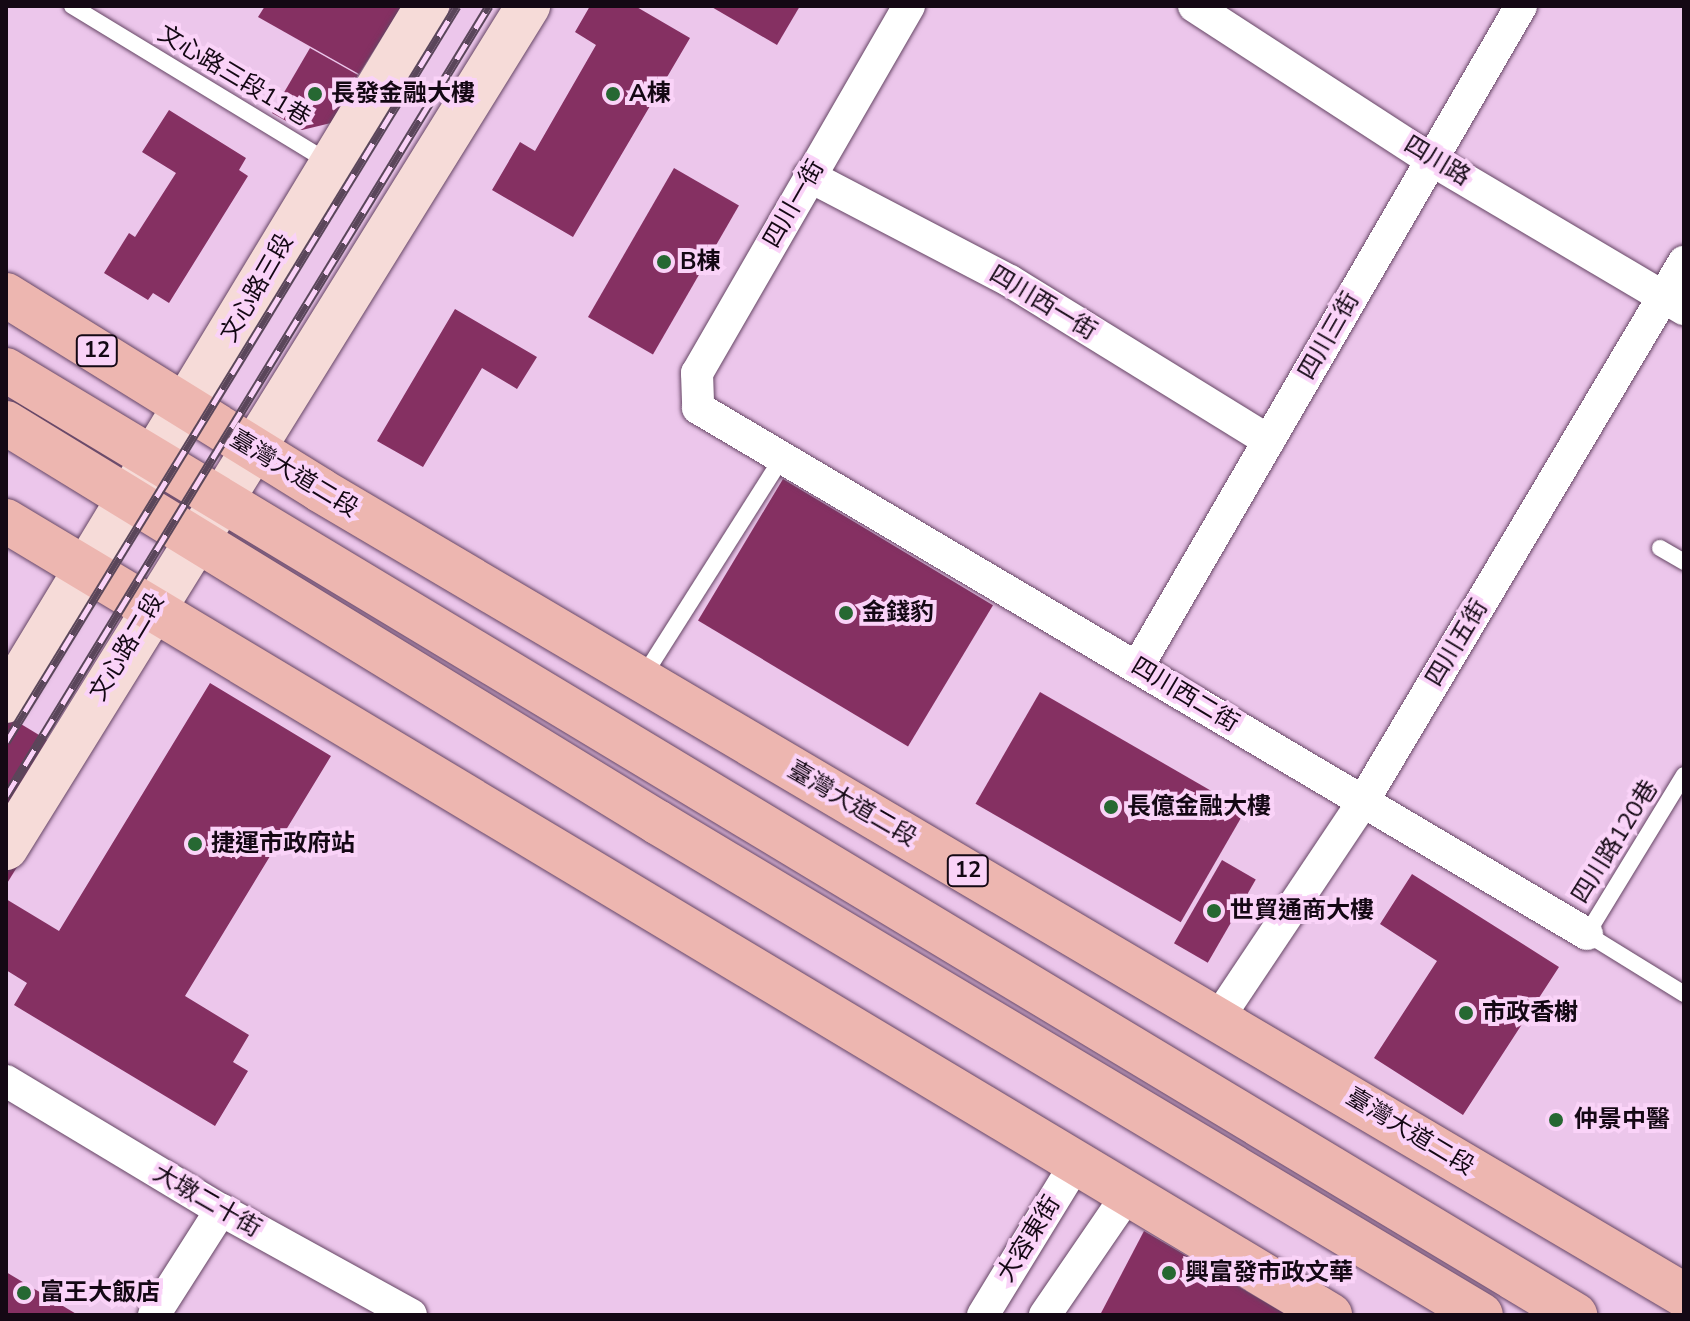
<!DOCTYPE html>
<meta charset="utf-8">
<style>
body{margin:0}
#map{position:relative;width:1690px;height:1321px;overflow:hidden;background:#ecc6eb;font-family:"Nunito Sans","Noto Sans TC",sans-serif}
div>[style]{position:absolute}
.building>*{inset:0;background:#853062;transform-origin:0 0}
.roads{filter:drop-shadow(0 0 2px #654564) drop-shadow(0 0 2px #654564)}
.lane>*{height:16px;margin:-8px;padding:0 8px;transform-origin:8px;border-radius:8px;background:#fff}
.street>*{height:32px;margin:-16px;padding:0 16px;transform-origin:16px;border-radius:16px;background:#fff}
.secondary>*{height:44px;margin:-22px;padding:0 22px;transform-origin:22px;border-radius:22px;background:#f6dbd8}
.primary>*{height:44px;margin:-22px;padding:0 22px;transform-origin:22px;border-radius:22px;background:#edb6b0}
.rail>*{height:9px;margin-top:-4.5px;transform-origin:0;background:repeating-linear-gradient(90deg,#fad3f8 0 18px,#5a465a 0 36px);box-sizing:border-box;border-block:2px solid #5a465a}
.dots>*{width:22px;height:22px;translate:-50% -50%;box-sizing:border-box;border:4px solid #fad3f8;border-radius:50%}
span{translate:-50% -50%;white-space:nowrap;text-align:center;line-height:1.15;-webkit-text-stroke:8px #fad3f8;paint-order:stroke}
.shield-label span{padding:2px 6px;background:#fad3f8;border:2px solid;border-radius:6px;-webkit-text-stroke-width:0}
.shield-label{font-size:22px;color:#140814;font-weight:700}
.street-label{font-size:24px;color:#140814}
.poi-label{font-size:24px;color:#140814;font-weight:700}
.left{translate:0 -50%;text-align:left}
.frame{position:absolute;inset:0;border:8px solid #140814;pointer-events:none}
</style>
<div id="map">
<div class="building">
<i style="clip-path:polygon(265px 6px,402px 6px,359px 74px,258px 17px)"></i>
<i style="clip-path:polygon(590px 6px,635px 6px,690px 38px,573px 237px,492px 190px,520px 142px,535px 151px,596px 45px,575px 32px)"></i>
<i style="clip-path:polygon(710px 6px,800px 6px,777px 45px)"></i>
<i style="clip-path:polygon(310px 48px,358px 75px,331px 123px,302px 130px,272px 113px)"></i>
<i style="clip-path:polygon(169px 110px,246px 158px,239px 170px,248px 176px,169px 303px,153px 293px,148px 300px,104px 273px,129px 233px,135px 237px,176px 173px,142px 152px)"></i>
<i style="left:674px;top:168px;width:75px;height:172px;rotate:30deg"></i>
<i style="clip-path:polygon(455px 309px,537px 357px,517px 389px,482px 368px,423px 467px,377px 441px)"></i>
<i style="left:783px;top:479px;width:245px;height:165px;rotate:31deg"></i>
<i style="clip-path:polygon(210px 683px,331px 756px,185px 996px,249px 1035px,233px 1062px,248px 1071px,215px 1126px,14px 1005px,27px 983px,6px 970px,6px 899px,59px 931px)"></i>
<i style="left:1040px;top:692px;width:237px;height:129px;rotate:30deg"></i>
<i style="clip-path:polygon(6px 715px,82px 761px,6px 885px)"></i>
<i style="left:1222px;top:860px;width:39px;height:96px;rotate:30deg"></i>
<i style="clip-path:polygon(1412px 874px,1559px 967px,1463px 1115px,1374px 1058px,1437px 961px,1380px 924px)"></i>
<i style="clip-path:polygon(1144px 1231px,1287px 1315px,1100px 1315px)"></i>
<i style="clip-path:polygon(6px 1272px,78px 1315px,6px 1315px)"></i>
</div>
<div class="roads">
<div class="lane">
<i style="left:72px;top:6px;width:301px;rotate:31.3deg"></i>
<i style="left:1660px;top:548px;width:28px;rotate:30deg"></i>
<i style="left:641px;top:680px;width:263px;rotate:-57.6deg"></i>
<i style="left:1684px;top:775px;width:186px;rotate:121.4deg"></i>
<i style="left:1587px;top:934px;width:114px;rotate:31.7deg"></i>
</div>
<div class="street">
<i style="left:909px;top:6px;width:424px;rotate:120deg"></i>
<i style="left:697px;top:373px;width:35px;rotate:88deg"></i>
<i style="left:698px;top:408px;width:1033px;rotate:30.61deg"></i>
<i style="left:1194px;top:6px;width:281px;rotate:33deg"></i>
<i style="left:1430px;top:159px;width:295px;rotate:30.6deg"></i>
<i style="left:809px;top:176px;width:227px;rotate:27.6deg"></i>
<i style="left:1010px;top:281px;width:304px;rotate:31.7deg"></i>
<i style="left:1138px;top:666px;width:763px;rotate:-59.87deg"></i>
<i style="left:1219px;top:1017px;width:257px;rotate:-56.2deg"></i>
<i style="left:1362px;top:803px;width:630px;rotate:-59.24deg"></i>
<i style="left:6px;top:1081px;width:251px;rotate:31deg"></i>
<i style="left:221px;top:1210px;width:217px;rotate:28.9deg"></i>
<i style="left:154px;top:1315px;width:125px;rotate:-57.5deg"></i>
<i style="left:983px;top:1315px;width:178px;rotate:-58.5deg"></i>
<i style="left:1045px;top:1315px;width:147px;rotate:-55.6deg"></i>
</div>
<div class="secondary">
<i style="left:6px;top:701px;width:813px;rotate:-58.79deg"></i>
<i style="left:6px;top:848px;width:991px;rotate:-58.2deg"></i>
</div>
<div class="primary">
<i style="left:6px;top:295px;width:370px;rotate:31.8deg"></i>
<i style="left:320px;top:490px;width:1584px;rotate:30.55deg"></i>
<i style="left:6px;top:370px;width:1832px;rotate:31.06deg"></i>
<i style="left:6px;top:423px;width:764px;rotate:31.5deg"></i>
<i style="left:657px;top:822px;width:960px;rotate:30.89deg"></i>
<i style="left:6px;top:521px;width:1544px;rotate:30.95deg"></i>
</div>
</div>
<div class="rail">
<i style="left:6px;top:742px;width:863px;rotate:-58.5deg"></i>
<i style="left:6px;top:796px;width:926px;rotate:-58.56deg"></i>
</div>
<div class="dots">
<i style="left:315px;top:94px;background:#266832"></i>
<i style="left:613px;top:94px;background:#266832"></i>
<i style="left:664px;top:262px;background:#266832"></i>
<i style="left:846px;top:613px;background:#266832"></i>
<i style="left:1111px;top:807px;background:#266832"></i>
<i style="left:195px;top:844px;background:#266832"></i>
<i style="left:1214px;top:911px;background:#266832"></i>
<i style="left:1466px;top:1013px;background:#266832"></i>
<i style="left:1556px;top:1120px;background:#266832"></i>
<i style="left:1169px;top:1273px;background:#266832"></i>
<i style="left:24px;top:1293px;background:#266832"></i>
</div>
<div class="shield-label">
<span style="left:97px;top:351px">12</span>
<span style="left:968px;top:871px">12</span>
</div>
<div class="street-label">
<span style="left:234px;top:76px;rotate:31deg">文心路三段11巷</span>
<span style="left:1437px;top:161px;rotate:31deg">四川路</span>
<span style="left:794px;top:204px;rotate:-60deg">四川一街</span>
<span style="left:257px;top:288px;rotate:-60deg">文心路三段</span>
<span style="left:1043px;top:303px;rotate:31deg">四川西一街</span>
<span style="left:1329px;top:336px;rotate:-60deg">四川三街</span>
<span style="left:294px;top:474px;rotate:31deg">臺灣大道二段</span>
<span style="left:1457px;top:643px;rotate:-59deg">四川五街</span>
<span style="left:127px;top:647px;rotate:-59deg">文心路二段</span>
<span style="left:1185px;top:695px;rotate:31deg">四川西二街</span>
<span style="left:852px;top:804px;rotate:30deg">臺灣大道二段</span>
<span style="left:1615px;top:842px;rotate:-58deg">四川路120巷</span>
<span style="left:1410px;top:1132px;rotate:31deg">臺灣大道二段</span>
<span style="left:207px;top:1201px;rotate:30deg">大墩二十街</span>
<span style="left:1029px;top:1239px;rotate:-58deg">大容東街</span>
</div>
<div class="poi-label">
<span class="left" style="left:331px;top:94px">長發金融大樓</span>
<span class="left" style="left:629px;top:94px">A棟</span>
<span class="left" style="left:680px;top:262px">B棟</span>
<span class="left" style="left:862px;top:613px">金錢豹</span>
<span class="left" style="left:1127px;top:807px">長億金融大樓</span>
<span class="left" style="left:211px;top:844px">捷運市政府站</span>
<span class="left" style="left:1230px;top:911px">世貿通商大樓</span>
<span class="left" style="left:1482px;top:1013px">市政香榭</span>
<span class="left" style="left:1574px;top:1120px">仲景中醫</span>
<span class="left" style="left:1185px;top:1273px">興富發市政文華</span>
<span class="left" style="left:40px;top:1293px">富王大飯店</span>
</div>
<div class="frame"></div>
</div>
